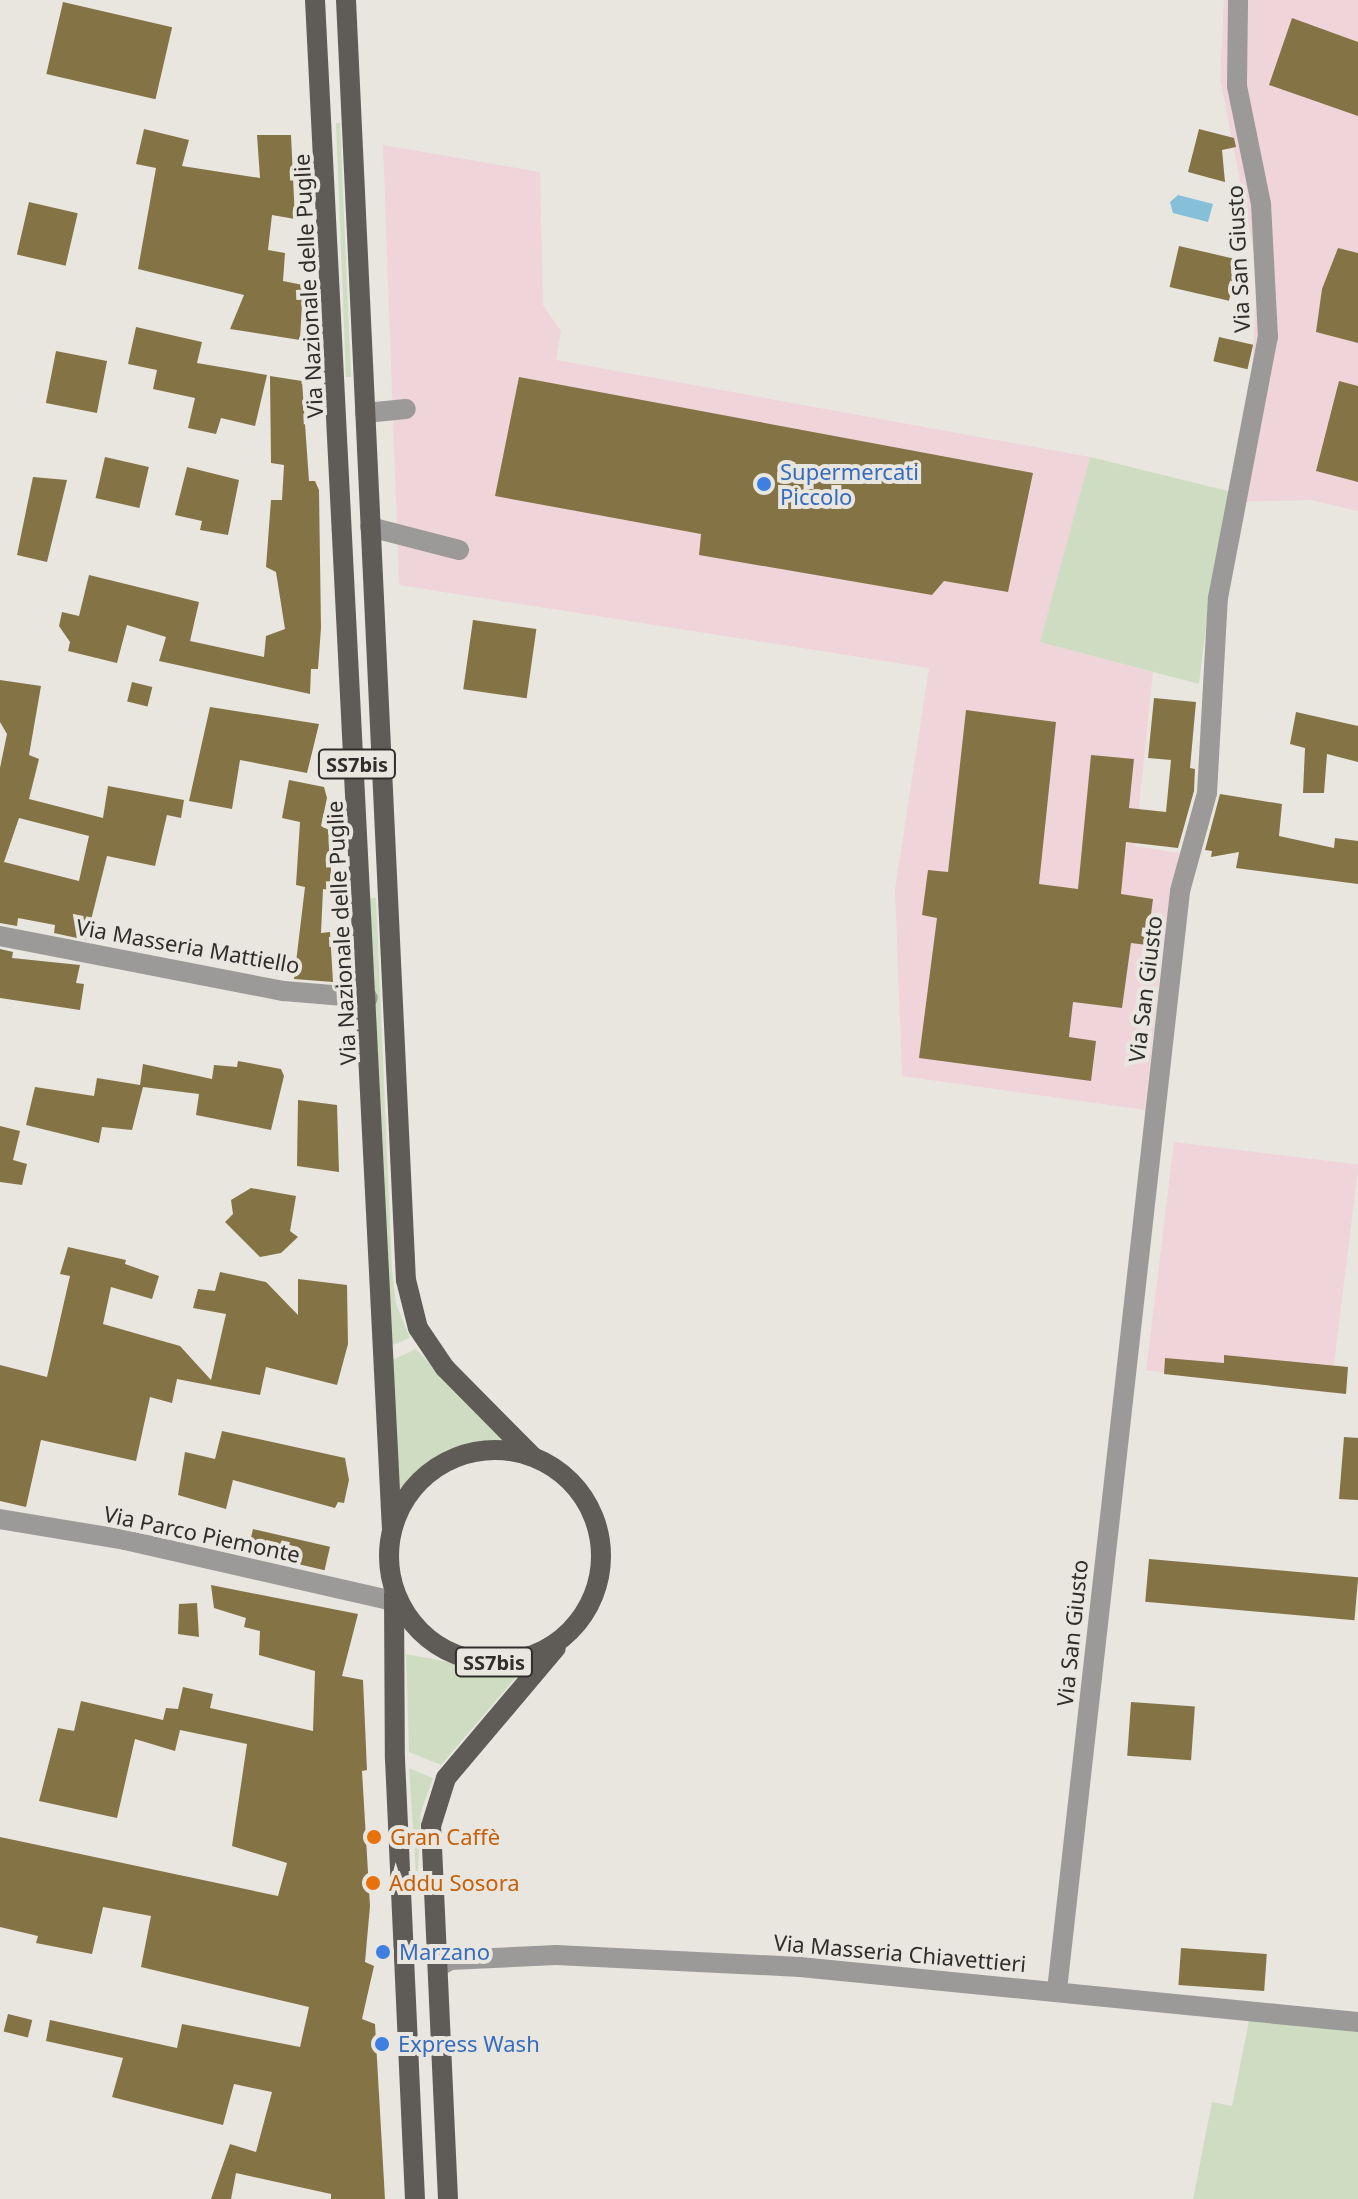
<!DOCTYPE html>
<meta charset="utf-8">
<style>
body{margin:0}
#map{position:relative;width:1358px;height:2199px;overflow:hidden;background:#e9e6e0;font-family:"Noto Sans",sans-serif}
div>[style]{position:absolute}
.industrial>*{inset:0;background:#efd5da;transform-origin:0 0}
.green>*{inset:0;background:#ceddc1}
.water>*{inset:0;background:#86c0d8}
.building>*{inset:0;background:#847445;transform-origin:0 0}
.minor>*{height:20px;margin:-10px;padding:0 10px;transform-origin:10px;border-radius:10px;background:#9c9a98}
.major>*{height:20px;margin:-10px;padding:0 10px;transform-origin:10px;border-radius:10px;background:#5f5c58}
.major>.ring{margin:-10px;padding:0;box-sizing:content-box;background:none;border:20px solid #5f5c58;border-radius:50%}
.dots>*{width:22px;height:22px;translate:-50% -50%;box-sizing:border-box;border:4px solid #e9e6e0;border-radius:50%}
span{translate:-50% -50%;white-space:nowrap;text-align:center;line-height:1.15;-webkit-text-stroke:8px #e9e6e0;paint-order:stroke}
.shield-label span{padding:2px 6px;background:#e9e6e0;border:2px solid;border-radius:6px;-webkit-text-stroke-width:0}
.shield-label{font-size:20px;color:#2f2e2b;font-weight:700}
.street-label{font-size:22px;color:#2f2e2b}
.shop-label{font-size:22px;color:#366cbe}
.left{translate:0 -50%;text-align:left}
.food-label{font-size:22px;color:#c56008}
</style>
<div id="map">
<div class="industrial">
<i style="clip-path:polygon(1224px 0,1358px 0,1358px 511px,1311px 500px,1230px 502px,1252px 377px,1257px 269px,1220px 78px)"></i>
<i style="clip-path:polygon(383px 145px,540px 172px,543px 305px,561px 331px,556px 360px,1090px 457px,1041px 642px,1153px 672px,1135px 846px,1179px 853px,1162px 953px,1145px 1110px,902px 1076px,895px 889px,929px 668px,399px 585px)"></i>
<i style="left:1174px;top:1142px;width:186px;height:230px;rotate:7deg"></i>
</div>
<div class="green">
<i style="clip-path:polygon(336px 123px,340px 123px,351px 377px,346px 377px)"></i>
<i style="clip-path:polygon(1090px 457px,1232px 492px,1209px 602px,1199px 684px,1040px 642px)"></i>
<i style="clip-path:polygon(370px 898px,376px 898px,392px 1269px,396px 1304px,410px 1338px,390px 1346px)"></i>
<i style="clip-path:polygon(416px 1349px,504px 1441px,456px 1447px,426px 1463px,400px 1489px,391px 1361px)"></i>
<i style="clip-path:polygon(406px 1654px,518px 1675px,441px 1765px,409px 1752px)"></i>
<i style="clip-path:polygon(409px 1768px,433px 1778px,421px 1812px,417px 1890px)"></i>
<i style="clip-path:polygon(1249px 2020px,1358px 2030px,1358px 2199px,1193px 2199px,1212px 2102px,1232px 2106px)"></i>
</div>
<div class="water">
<i style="clip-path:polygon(1178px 195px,1213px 204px,1208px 222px,1173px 213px,1170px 202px)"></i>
</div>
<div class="building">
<i style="left:63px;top:2px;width:112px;height:74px;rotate:13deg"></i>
<i style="clip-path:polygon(1292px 18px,1358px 42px,1358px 116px,1269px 85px)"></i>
<i style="clip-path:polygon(144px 129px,189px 140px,182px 166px,260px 178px,257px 135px,291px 135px,295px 219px,272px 215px,268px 250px,285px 253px,283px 281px,303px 285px,300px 340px,230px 329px,244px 295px,138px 269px,156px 168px,136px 164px)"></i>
<i style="clip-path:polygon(1199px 129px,1234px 138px,1236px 147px,1222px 150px,1225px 182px,1188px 172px)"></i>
<i style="left:29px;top:202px;width:50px;height:54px;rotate:13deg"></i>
<i style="left:1179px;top:246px;width:61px;height:42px;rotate:13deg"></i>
<i style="clip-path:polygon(1338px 248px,1358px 253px,1358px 343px,1316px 332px,1322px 289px)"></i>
<i style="clip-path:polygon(136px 327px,202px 342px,197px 363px,267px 375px,255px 426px,221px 418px,216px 434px,188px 428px,195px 398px,153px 389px,157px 370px,128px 364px)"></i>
<i style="left:1219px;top:337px;width:35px;height:25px;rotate:13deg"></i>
<i style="left:56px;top:351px;width:52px;height:53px;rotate:11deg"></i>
<i style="clip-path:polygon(270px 376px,302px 381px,309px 481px,315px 481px,319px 490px,321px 628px,318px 669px,311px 669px,310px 694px,159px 661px,166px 637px,127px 625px,117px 663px,68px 651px,70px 642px,59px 626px,62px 612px,79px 616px,89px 575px,199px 602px,190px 641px,264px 657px,266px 636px,285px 629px,276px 572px,266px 567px,271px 500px,282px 500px,284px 465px,271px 463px)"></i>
<i style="clip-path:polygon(519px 377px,1033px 473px,1008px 592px,944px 581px,932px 595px,699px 555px,701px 534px,495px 496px)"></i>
<i style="clip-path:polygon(1339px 381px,1358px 386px,1358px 482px,1316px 471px)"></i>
<i style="left:105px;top:457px;width:45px;height:42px;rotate:13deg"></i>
<i style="clip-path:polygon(187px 467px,239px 480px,228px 535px,200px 530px,202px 521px,175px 515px)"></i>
<i style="clip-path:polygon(33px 477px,67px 480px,47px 562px,17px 555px)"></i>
<i style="left:473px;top:620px;width:64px;height:70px;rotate:8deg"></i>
<i style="clip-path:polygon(evenodd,0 680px,41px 686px,29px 755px,39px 759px,29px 799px,103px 818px,108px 786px,184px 800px,181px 818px,167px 815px,155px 866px,107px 856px,86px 940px,54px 933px,55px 925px,18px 918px,17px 926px,0 923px,0 768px,7px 734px,0 722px,0 680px,19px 818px,89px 836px,79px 881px,4px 862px,19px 818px)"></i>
<i style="left:132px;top:682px;width:21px;height:20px;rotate:14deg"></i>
<i style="clip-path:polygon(1154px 698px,1196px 702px,1190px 768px,1195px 769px,1194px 791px,1178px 848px,1126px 842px,1121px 894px,1153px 899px,1147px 945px,1131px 943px,1122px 1008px,1073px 1002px,1069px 1037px,1096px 1041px,1091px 1081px,919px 1058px,937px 918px,922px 915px,928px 870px,948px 872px,966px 710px,1056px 722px,1039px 884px,1078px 889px,1091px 755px,1134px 759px,1129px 808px,1166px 812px,1171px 760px,1148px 758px)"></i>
<i style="clip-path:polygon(210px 707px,319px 724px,307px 773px,240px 760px,232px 809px,189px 801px)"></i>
<i style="clip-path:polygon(1296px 712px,1358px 726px,1358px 762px,1327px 754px,1324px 793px,1303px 793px,1305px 748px,1290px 744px)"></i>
<i style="clip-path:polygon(289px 780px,324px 787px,327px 798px,321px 826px,329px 830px,331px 870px,329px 890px,323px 889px,321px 933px,330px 932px,333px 982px,294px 979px,305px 887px,296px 885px,300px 822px,282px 818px)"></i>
<i style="clip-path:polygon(1220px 794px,1282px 804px,1279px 836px,1334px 848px,1335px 838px,1358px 841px,1358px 884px,1236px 868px,1239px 852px,1211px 857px,1212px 851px,1205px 850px)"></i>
<i style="clip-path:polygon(0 949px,13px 952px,12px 958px,80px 965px,76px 983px,84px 984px,80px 1010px,0 998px)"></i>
<i style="clip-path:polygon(238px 1061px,281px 1069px,284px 1076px,271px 1130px,196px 1115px,199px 1094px,143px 1087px,132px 1130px,102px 1127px,99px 1143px,26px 1125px,35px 1087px,94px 1096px,97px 1078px,140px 1085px,143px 1064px,212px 1079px,214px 1065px,237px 1067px)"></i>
<i style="clip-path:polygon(298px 1100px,337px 1105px,339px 1172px,297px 1166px)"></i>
<i style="clip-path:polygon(0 1126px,20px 1131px,13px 1160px,27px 1164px,22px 1185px,0 1182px)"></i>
<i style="clip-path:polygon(251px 1188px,296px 1196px,290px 1231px,298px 1237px,281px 1253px,260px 1257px,225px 1222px,233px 1214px,231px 1200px)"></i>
<i style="clip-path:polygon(68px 1247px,126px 1260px,125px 1264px,159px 1276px,152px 1299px,111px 1287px,103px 1324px,180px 1346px,211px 1380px,226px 1314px,193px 1308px,198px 1289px,215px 1291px,220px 1272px,266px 1282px,298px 1315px,298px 1279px,347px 1285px,348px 1344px,337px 1385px,266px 1367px,260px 1395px,177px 1379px,172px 1403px,150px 1397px,136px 1461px,41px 1440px,26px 1507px,0 1501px,0 1365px,47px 1377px,70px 1276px,60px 1274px)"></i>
<i style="clip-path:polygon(1224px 1355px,1348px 1367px,1346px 1394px,1164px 1374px,1165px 1358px,1224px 1363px)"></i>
<i style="clip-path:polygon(222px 1431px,345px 1458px,349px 1480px,344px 1503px,338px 1502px,335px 1508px,233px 1480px,226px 1509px,178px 1495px,185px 1452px,215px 1459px)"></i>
<i style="clip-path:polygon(1344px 1437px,1358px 1438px,1358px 1500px,1339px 1499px)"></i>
<i style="left:253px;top:1529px;width:79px;height:24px;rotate:13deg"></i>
<i style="left:1149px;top:1559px;width:210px;height:43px;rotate:5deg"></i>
<i style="clip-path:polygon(211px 1585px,358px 1614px,342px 1676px,363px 1680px,367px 1770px,362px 1771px,370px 1906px,365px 1962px,374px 1966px,362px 2019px,375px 2024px,385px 2199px,331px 2199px,331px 2194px,236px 2173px,231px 2199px,211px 2199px,230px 2144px,256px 2152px,272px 2092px,234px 2084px,223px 2125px,112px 2097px,123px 2058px,46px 2041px,50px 2020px,177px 2048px,182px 2024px,300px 2047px,309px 2007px,141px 1967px,151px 1916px,103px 1907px,92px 1954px,36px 1943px,38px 1936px,0 1927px,0 1837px,278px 1896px,287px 1863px,232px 1846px,247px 1744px,180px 1730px,175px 1751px,135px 1739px,117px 1818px,39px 1801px,58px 1728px,74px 1731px,81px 1701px,163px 1720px,166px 1708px,178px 1709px,183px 1687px,213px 1694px,210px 1708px,313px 1731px,315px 1671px,259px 1655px,260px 1631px,244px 1627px,246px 1618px,214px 1608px)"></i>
<i style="clip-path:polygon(197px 1603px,199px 1637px,178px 1634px,179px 1604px)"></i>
<i style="left:1131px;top:1702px;width:64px;height:54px;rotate:4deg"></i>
<i style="left:1181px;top:1948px;width:86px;height:37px;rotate:4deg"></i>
<i style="left:8px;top:2014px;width:25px;height:18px;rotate:14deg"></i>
</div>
<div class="minor">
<i style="left:365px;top:413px;width:41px;rotate:-5.6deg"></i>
<i style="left:370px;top:527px;width:92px;rotate:14.5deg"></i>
<i style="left:0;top:936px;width:289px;rotate:11deg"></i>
<i style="left:284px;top:991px;width:84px;rotate:4.8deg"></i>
<i style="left:0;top:1519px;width:127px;rotate:9.5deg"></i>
<i style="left:125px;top:1540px;width:275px;rotate:12.8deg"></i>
<i style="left:438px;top:1967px;width:14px;rotate:-30deg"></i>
<i style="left:450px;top:1960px;width:106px;rotate:-2.7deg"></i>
<i style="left:556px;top:1955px;width:244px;rotate:2.8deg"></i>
<i style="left:800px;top:1967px;width:561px;rotate:5.63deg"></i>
<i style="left:1057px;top:1990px;width:1106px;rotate:-83.61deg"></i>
<i style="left:1180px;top:891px;width:102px;rotate:-74.6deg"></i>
<i style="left:1207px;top:793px;width:195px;rotate:-86.8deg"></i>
<i style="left:1218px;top:598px;width:266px;rotate:-79.2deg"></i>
<i style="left:1268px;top:337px;width:133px;rotate:-93deg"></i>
<i style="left:1261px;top:204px;width:120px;rotate:-101.5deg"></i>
<i style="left:1237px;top:86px;width:86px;rotate:-89.3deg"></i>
</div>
<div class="major">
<i style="left:315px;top:0;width:1530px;rotate:87.12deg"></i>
<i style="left:346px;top:0;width:1281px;rotate:87.32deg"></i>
<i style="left:406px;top:1280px;width:49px;rotate:76deg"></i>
<i style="left:418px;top:1328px;width:48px;rotate:56deg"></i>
<i style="left:445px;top:1368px;width:124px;rotate:45.3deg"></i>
<i class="ring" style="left:389px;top:1450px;width:192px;height:192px"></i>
<i style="left:394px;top:1594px;width:165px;rotate:89.7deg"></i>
<i style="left:395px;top:1759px;width:440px;rotate:87.4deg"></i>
<i style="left:448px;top:2199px;width:373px;rotate:-92.6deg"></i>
<i style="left:431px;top:1826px;width:50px;rotate:-72.6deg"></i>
<i style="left:446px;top:1778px;width:170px;rotate:-49.8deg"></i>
</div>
<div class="dots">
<i style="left:764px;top:484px;background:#3f7fe0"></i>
<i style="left:374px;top:1837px;background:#e8710a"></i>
<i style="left:373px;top:1883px;background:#e8710a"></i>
<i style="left:383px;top:1952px;background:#3f7fe0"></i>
<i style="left:382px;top:2044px;background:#3f7fe0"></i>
</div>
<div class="shield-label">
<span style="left:357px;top:764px">SS7bis</span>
<span style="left:494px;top:1662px">SS7bis</span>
</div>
<div class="street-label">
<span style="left:1238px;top:259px;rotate:-93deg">Via San Giusto</span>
<span style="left:308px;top:286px;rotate:-93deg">Via Nazionale delle Puglie</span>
<span style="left:341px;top:933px;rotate:-93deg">Via Nazionale delle Puglie</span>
<span style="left:188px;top:946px;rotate:10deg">Via Masseria Mattiello</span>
<span style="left:1145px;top:989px;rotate:-83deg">Via San Giusto</span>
<span style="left:202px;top:1534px;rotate:12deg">Via Parco Piemonte</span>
<span style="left:1072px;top:1633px;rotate:-84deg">Via San Giusto</span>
<span style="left:900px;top:1953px;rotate:5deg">Via Masseria Chiavettieri</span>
</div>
<div class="shop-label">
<span class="left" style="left:780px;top:484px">Supermercati<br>Piccolo</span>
<span class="left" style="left:399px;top:1952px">Marzano</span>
<span class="left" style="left:398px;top:2044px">Express Wash</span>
</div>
<div class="food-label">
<span class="left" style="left:390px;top:1837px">Gran Caffè</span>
<span class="left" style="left:389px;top:1883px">Addu Sosora</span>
</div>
</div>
